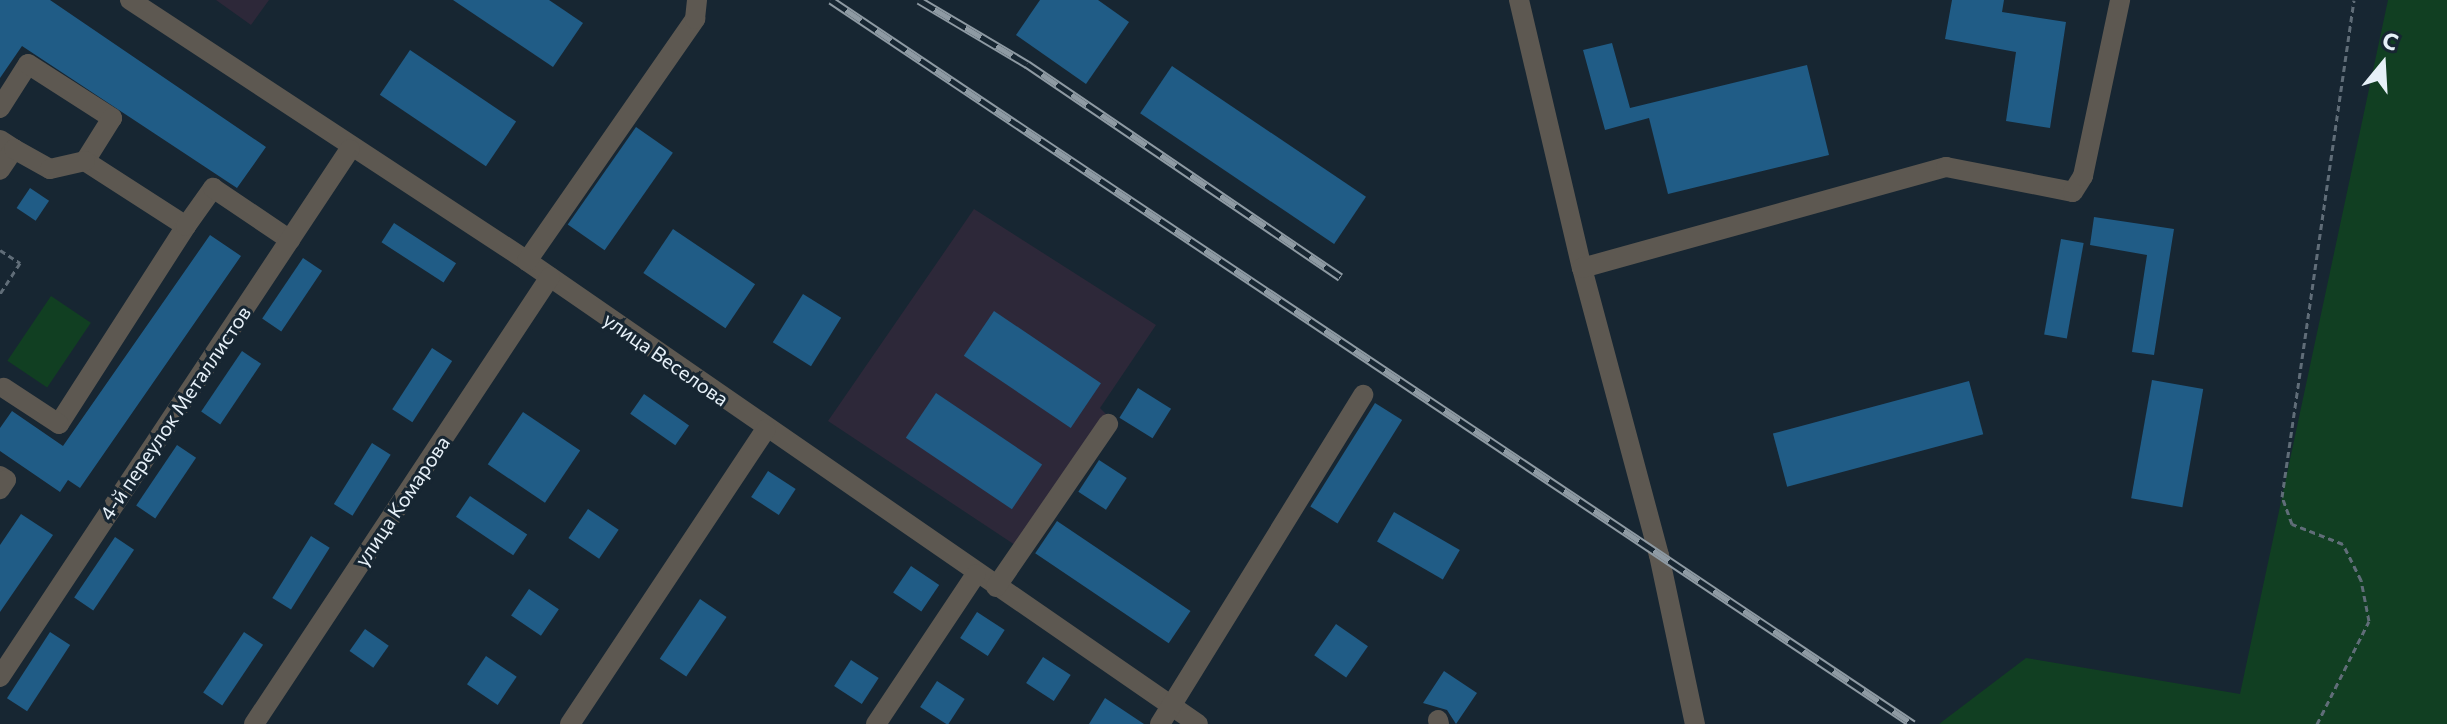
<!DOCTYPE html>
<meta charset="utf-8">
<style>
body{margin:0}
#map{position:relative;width:2447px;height:724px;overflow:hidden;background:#172632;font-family:Commissioner,sans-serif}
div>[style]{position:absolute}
.commercial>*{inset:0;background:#2d2839}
.green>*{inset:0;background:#113f22;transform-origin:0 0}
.building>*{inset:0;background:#205c86;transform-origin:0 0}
.path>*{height:3px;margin-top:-1.5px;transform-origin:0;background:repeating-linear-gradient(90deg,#606d78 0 6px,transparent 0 10px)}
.minor>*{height:20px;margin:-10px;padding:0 10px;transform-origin:10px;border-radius:10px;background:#5d5851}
.rail>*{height:9px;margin-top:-4.5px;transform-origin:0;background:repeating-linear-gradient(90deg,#172632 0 18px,#8e9aa3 0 36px);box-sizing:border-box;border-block:2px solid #8e9aa3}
span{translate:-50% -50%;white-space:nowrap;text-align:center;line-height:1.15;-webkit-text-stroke:6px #172632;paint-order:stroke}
.street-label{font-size:20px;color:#e6f0f8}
.north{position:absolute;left:2343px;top:24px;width:80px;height:80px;-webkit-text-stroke:6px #172632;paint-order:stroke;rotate:18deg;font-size:22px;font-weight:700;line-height:32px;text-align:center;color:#e6f0f8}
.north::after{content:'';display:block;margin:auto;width:28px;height:36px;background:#e6f0f8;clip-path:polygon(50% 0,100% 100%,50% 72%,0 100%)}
</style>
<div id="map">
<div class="commercial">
<i style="clip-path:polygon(216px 0,269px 0,251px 25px)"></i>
<i style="clip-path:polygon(974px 209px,1156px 325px,1100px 408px,1106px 414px,1015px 545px,828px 421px)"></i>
</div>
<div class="green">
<i style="clip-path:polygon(2388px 0,2447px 0,2447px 724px,1939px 724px,2026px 658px,2240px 694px)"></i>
<i style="left:51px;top:296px;width:48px;height:78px;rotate:34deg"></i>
</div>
<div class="building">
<i style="clip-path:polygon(0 0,50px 0,266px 147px,237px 188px,22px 46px,0 78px)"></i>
<i style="clip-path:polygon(453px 0,549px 0,583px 23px,553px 67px)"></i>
<i style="clip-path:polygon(1040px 0,1098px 0,1129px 22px,1086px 84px,1016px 35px)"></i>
<i style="clip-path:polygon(1952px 0,2004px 0,2002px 12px,2066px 22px,2050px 128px,2006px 121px,2016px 52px,1945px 39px)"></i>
<i style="clip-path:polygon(1612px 43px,1630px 108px,1807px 65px,1829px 155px,1668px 194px,1649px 118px,1605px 130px,1583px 50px)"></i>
<i style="left:410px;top:50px;width:128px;height:54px;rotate:34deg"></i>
<i style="left:1172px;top:66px;width:234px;height:57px;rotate:34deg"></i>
<i style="left:636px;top:127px;width:45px;height:119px;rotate:35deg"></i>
<i style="left:30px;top:188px;width:23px;height:24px;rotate:34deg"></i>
<i style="clip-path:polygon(2094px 217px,2174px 229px,2154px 355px,2132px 352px,2147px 255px,2090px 245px)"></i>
<i style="left:394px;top:223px;width:74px;height:23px;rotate:33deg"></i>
<i style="left:673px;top:229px;width:99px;height:53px;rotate:34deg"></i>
<i style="clip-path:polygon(210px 235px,241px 256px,80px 488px,68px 480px,60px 492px,0 451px,0 428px,12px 411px,63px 446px)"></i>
<i style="left:2061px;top:239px;width:23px;height:97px;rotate:10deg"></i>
<i style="left:303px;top:258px;width:23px;height:73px;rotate:34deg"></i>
<i style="left:803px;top:294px;width:45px;height:57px;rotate:32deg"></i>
<i style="left:994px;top:311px;width:129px;height:54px;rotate:34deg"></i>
<i style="left:432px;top:348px;width:24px;height:73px;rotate:33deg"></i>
<i style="left:242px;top:351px;width:23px;height:73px;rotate:34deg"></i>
<i style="left:2152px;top:380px;width:52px;height:120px;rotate:10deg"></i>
<i style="left:1969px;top:381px;width:55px;height:203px;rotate:75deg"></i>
<i style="left:1138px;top:388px;width:39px;height:35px;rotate:32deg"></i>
<i style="left:936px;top:393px;width:128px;height:54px;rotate:34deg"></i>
<i style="left:644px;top:394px;width:55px;height:24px;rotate:35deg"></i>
<i style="left:1375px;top:403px;width:32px;height:122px;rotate:32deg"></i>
<i style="left:523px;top:412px;width:69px;height:63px;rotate:34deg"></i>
<i style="left:372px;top:443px;width:22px;height:72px;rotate:32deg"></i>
<i style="left:177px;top:445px;width:23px;height:73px;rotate:34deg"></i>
<i style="left:1099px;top:460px;width:33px;height:38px;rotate:33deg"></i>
<i style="left:768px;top:471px;width:33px;height:31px;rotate:33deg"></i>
<i style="left:470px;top:496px;width:69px;height:25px;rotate:34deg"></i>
<i style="left:588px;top:509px;width:37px;height:35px;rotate:34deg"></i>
<i style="left:1394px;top:512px;width:76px;height:34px;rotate:30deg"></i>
<i style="clip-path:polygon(21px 514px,53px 535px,0 612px,0 545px)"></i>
<i style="left:1057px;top:521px;width:161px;height:39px;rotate:34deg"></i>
<i style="left:311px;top:536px;width:22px;height:73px;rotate:32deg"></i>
<i style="left:115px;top:537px;width:23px;height:73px;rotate:34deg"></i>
<i style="left:911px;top:566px;width:34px;height:32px;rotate:34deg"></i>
<i style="left:529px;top:589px;width:36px;height:32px;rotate:34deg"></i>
<i style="left:700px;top:599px;width:32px;height:72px;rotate:34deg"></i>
<i style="left:977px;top:612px;width:33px;height:31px;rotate:33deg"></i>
<i style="left:1336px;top:624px;width:39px;height:38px;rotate:35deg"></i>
<i style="left:365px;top:629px;width:29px;height:27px;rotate:35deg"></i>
<i style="left:50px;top:632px;width:24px;height:79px;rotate:33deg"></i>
<i style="left:244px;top:632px;width:23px;height:73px;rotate:34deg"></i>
<i style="left:486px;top:656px;width:37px;height:34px;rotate:34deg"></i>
<i style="left:1043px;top:657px;width:33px;height:31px;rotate:33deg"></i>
<i style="left:851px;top:660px;width:33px;height:31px;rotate:33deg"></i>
<i style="clip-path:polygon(1444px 671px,1477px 693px,1456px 724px,1447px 710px,1423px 703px)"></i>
<i style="left:937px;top:681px;width:33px;height:31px;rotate:33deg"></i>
<i style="clip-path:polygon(1105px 698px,1144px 724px,1089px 724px)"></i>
</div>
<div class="path">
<i style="left:0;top:250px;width:24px;rotate:33deg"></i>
<i style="left:20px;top:263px;width:37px;rotate:123deg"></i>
<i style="left:2317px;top:724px;width:115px;rotate:-63.2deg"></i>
<i style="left:2369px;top:621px;width:42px;rotate:-101deg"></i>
<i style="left:2361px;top:580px;width:40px;rotate:-116.6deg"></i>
<i style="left:2343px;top:544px;width:55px;rotate:-158.6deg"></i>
<i style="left:2292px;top:524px;width:29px;rotate:-110deg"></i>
<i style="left:2282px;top:497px;width:502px;rotate:-81.76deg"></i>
</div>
<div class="minor">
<i style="left:130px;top:0;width:475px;rotate:33.3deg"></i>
<i style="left:527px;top:261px;width:815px;rotate:34.61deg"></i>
<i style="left:1519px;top:0;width:275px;rotate:76.8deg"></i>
<i style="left:1582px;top:268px;width:297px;rotate:75deg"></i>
<i style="left:1659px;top:555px;width:173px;rotate:78deg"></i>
<i style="left:0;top:108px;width:52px;rotate:-57.5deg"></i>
<i style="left:28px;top:64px;width:100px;rotate:32.7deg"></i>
<i style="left:112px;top:118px;width:51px;rotate:122.1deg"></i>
<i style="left:85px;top:161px;width:120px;rotate:32.8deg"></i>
<i style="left:186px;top:226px;width:235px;rotate:122.7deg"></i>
<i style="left:59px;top:424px;width:66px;rotate:-146.8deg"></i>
<i style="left:0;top:140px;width:17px;rotate:33deg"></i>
<i style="left:14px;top:149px;width:25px;rotate:124deg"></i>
<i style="left:14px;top:149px;width:41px;rotate:29.1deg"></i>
<i style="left:50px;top:169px;width:36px;rotate:-13deg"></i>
<i style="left:186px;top:226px;width:47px;rotate:-54.6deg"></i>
<i style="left:213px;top:188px;width:93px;rotate:34deg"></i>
<i style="left:527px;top:261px;width:295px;rotate:-55.2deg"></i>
<i style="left:695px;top:19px;width:19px;rotate:-84deg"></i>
<i style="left:1582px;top:268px;width:378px;rotate:-15.5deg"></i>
<i style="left:1946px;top:167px;width:129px;rotate:11.1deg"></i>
<i style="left:2073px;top:192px;width:19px;rotate:-58deg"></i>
<i style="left:2083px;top:176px;width:180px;rotate:-78.1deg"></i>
<i style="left:0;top:476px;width:7px;rotate:34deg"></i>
<i style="left:6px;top:480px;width:11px;rotate:124deg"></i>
<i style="left:996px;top:587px;width:198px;rotate:-55.5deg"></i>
<i style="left:0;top:677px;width:633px;rotate:-56.46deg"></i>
<i style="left:1438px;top:720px;width:4px;rotate:76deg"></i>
<i style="left:254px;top:724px;width:536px;rotate:-56.49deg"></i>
<i style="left:570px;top:724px;width:354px;rotate:-56.4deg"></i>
<i style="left:876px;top:724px;width:180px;rotate:-56.3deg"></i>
<i style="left:1160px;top:724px;width:387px;rotate:-58.3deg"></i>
</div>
<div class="rail">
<i style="left:831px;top:0;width:1302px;rotate:33.79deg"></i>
<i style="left:919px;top:0;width:126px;rotate:30.7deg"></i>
<i style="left:1027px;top:64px;width:379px;rotate:34.2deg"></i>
</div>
<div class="street-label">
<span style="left:666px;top:359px;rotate:35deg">улица Веселова</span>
<span style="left:175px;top:413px;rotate:-56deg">4-й переулок Металлистов</span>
<span style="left:402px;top:501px;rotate:-56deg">улица Комарова</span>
</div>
<div class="north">С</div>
</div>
